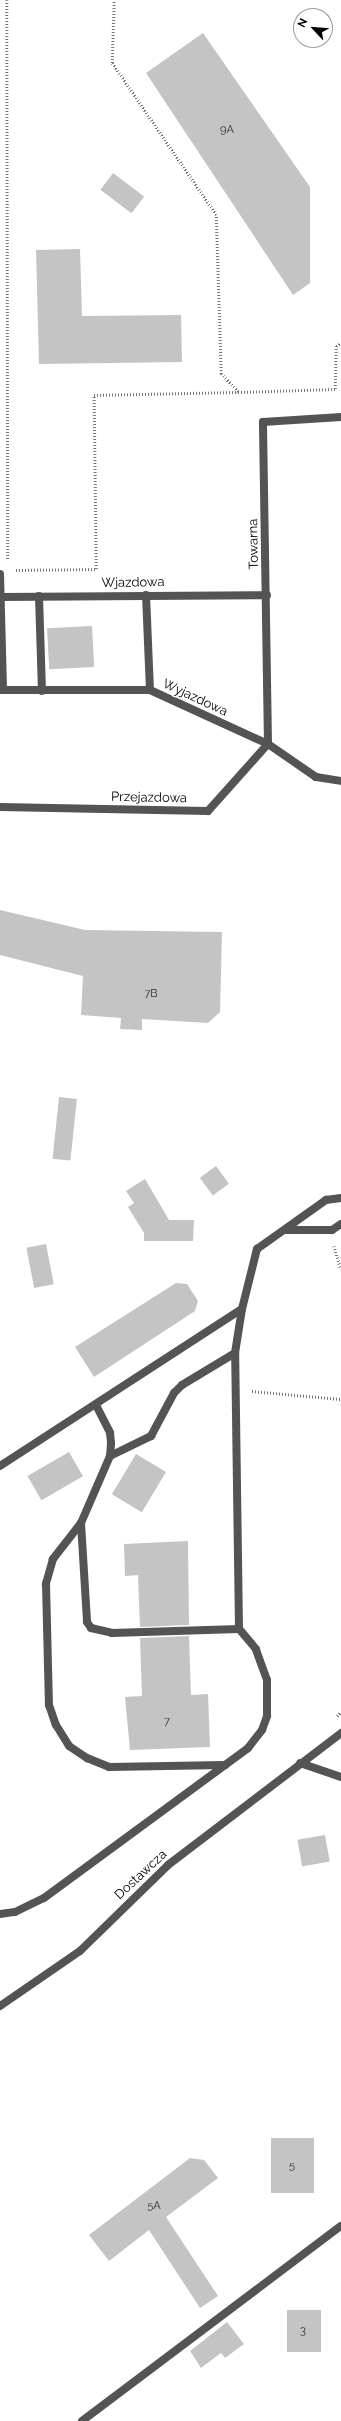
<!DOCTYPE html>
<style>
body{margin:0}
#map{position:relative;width:341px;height:2421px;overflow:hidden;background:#fff;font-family:Raleway,sans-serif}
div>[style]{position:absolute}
.building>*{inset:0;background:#c4c4c4;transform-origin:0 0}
.path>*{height:2.5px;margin-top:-1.25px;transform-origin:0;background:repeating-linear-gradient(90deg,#767676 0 1px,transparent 0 3px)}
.lane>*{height:8px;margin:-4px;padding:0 4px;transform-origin:4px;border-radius:4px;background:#545454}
.street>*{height:8px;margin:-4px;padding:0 4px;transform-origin:4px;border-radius:4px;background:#545454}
span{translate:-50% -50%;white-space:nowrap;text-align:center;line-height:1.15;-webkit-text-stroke:3px #fff;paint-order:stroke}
.number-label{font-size:11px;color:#313131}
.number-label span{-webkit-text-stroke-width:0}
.street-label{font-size:13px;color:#000}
.north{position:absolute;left:293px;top:8px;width:40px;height:40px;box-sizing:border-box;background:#fff;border:1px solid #999;border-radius:50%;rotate:296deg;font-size:11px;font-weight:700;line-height:16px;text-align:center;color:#000}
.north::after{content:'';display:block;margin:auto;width:14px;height:18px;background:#000;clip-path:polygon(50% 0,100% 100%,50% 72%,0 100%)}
</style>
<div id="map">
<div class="building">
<i style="clip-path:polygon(203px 33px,310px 187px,310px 283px,293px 295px,146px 73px)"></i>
<i style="left:113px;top:173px;width:39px;height:21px;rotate:37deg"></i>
<i style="clip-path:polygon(80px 249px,82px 316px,181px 315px,182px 362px,39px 364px,36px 250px)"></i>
<i style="left:92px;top:626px;width:41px;height:45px;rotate:87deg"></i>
<i style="clip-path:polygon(0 910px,85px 930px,222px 932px,220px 1012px,208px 1023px,142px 1019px,142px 1030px,120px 1029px,121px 1018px,81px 1015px,83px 976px,0 955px)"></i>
<i style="left:59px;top:1097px;width:18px;height:62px;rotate:6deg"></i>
<i style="left:216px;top:1166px;width:22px;height:20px;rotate:54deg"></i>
<i style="clip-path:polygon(145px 1179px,169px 1220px,194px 1220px,193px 1241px,144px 1241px,144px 1233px,128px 1207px,134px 1203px,126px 1191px)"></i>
<i style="left:46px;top:1244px;width:41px;height:20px;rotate:79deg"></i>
<i style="clip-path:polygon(176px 1283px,187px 1284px,198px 1301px,195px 1311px,94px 1377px,75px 1347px)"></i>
<i style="left:69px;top:1452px;width:28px;height:48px;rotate:60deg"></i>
<i style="left:136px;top:1454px;width:35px;height:47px;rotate:31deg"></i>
<i style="clip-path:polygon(188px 1541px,189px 1625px,140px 1627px,138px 1575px,125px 1576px,124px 1544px)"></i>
<i style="clip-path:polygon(189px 1636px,191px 1695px,208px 1694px,210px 1747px,130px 1750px,125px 1697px,142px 1696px,140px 1638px)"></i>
<i style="left:325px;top:1835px;width:27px;height:28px;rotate:80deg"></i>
<i style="left:271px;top:2138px;width:43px;height:55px"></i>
<i style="clip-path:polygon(190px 2158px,204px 2160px,218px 2178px,166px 2217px,218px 2296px,200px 2308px,149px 2230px,109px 2261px,89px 2235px)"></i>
<i style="left:287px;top:2310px;width:34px;height:42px"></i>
<i style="clip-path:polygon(227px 2322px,244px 2344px,225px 2358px,221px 2353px,201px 2368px,190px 2351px)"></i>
</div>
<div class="path">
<i style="left:7px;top:0;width:559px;rotate:89.9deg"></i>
<i style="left:238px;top:392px;width:97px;rotate:-1.8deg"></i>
<i style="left:335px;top:389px;width:43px;rotate:-88.7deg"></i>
<i style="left:336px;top:346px;width:6px;rotate:-31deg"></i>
<i style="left:16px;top:570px;width:80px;rotate:-0.7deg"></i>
<i style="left:96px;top:569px;width:174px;rotate:-90.7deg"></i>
<i style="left:94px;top:395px;width:144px;rotate:-1.2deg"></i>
<i style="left:238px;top:392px;width:25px;rotate:-133deg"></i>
<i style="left:221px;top:374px;width:159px;rotate:-91.8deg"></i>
<i style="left:216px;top:215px;width:184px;rotate:-124.4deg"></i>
<i style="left:112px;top:63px;width:63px;rotate:-88.2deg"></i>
<i style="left:334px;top:1246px;width:24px;rotate:73deg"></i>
<i style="left:252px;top:1391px;width:89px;rotate:5.1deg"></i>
<i style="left:337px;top:1716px;width:6px;rotate:-45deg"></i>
</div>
<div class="lane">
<i style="left:0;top:574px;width:116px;rotate:88.5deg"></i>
<i style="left:0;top:597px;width:267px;rotate:-0.4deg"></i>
<i style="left:0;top:690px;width:150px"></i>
<i style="left:150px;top:690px;width:130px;rotate:24.6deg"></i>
<i style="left:268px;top:744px;width:58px;rotate:34.5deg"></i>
<i style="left:316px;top:777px;width:25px;rotate:9deg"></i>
<i style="left:268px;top:744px;width:322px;rotate:-90.9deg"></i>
<i style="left:263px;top:422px;width:78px;rotate:-3.7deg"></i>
<i style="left:0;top:807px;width:208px;rotate:1.1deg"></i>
<i style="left:208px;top:811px;width:90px;rotate:-48.2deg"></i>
<i style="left:286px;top:1230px;width:46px"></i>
<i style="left:332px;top:1230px;width:11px;rotate:-34deg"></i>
<i style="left:96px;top:1405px;width:31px;rotate:63deg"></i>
<i style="left:110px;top:1433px;width:10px;rotate:84deg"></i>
<i style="left:111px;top:1443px;width:13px;rotate:94deg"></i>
<i style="left:110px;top:1456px;width:73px;rotate:113.4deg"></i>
<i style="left:81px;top:1523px;width:99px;rotate:86.5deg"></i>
<i style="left:87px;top:1622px;width:7px;rotate:56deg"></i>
<i style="left:91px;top:1628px;width:22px;rotate:13deg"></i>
<i style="left:112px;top:1633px;width:127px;rotate:-1.8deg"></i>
<i style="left:110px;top:1456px;width:46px;rotate:-26deg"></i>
<i style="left:151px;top:1436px;width:49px;rotate:-61.9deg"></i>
<i style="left:174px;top:1393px;width:11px;rotate:-45deg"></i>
<i style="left:182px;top:1385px;width:62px;rotate:-31.1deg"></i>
<i style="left:0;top:1466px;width:288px;rotate:-33deg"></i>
<i style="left:81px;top:1523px;width:46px;rotate:127.9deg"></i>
<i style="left:53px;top:1559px;width:26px;rotate:106deg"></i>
<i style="left:46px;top:1584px;width:121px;rotate:88.6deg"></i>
<i style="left:49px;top:1705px;width:21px;rotate:71deg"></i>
<i style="left:56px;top:1725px;width:25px;rotate:58deg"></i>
<i style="left:69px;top:1746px;width:22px;rotate:34deg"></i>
<i style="left:87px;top:1758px;width:24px;rotate:22deg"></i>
<i style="left:109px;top:1767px;width:116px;rotate:-1deg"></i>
<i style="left:300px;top:1763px;width:43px;rotate:18.9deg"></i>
<i style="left:0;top:1914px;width:15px;rotate:-8deg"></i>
<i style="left:15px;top:1912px;width:32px;rotate:-26deg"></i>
<i style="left:44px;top:1898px;width:253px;rotate:-36.3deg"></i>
<i style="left:248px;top:1748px;width:23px;rotate:-52deg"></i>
<i style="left:262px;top:1730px;width:15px;rotate:-70deg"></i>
<i style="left:267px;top:1716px;width:36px;rotate:-90deg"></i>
<i style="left:267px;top:1680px;width:33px;rotate:-110deg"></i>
<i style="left:256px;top:1649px;width:26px;rotate:-130deg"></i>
<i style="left:239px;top:1629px;width:276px;rotate:-90.8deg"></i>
<i style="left:235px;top:1353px;width:45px;rotate:-81deg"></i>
<i style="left:242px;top:1309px;width:62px;rotate:-76deg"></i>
<i style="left:257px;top:1249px;width:85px;rotate:-35.4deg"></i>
<i style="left:326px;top:1200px;width:15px;rotate:-8deg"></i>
<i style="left:0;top:2006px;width:97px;rotate:-34.5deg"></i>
<i style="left:80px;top:1951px;width:123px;rotate:-44.3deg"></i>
<i style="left:168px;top:1865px;width:218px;rotate:-37.3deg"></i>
<i style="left:82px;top:2421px;width:324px;rotate:-37deg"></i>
</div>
<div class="street">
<i style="left:146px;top:595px;width:95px;rotate:87.6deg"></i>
<i style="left:39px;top:596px;width:95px;rotate:88.2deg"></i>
</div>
<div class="number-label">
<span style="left:227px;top:130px">9A</span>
<span style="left:151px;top:994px">7B</span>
<span style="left:167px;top:1722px">7</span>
<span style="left:292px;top:2166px">5</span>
<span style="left:154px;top:2206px">5A</span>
<span style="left:303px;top:2331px">3</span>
</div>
<div class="street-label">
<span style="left:254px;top:544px;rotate:-91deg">Towarna</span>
<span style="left:133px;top:583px;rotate:-1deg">Wjazdowa</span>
<span style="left:195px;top:698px;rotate:25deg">Wyjazdowa</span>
<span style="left:149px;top:798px;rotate:1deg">Przejazdowa</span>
<span style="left:141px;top:1875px;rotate:-43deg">Dostawcza</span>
</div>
<div class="north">N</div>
</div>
